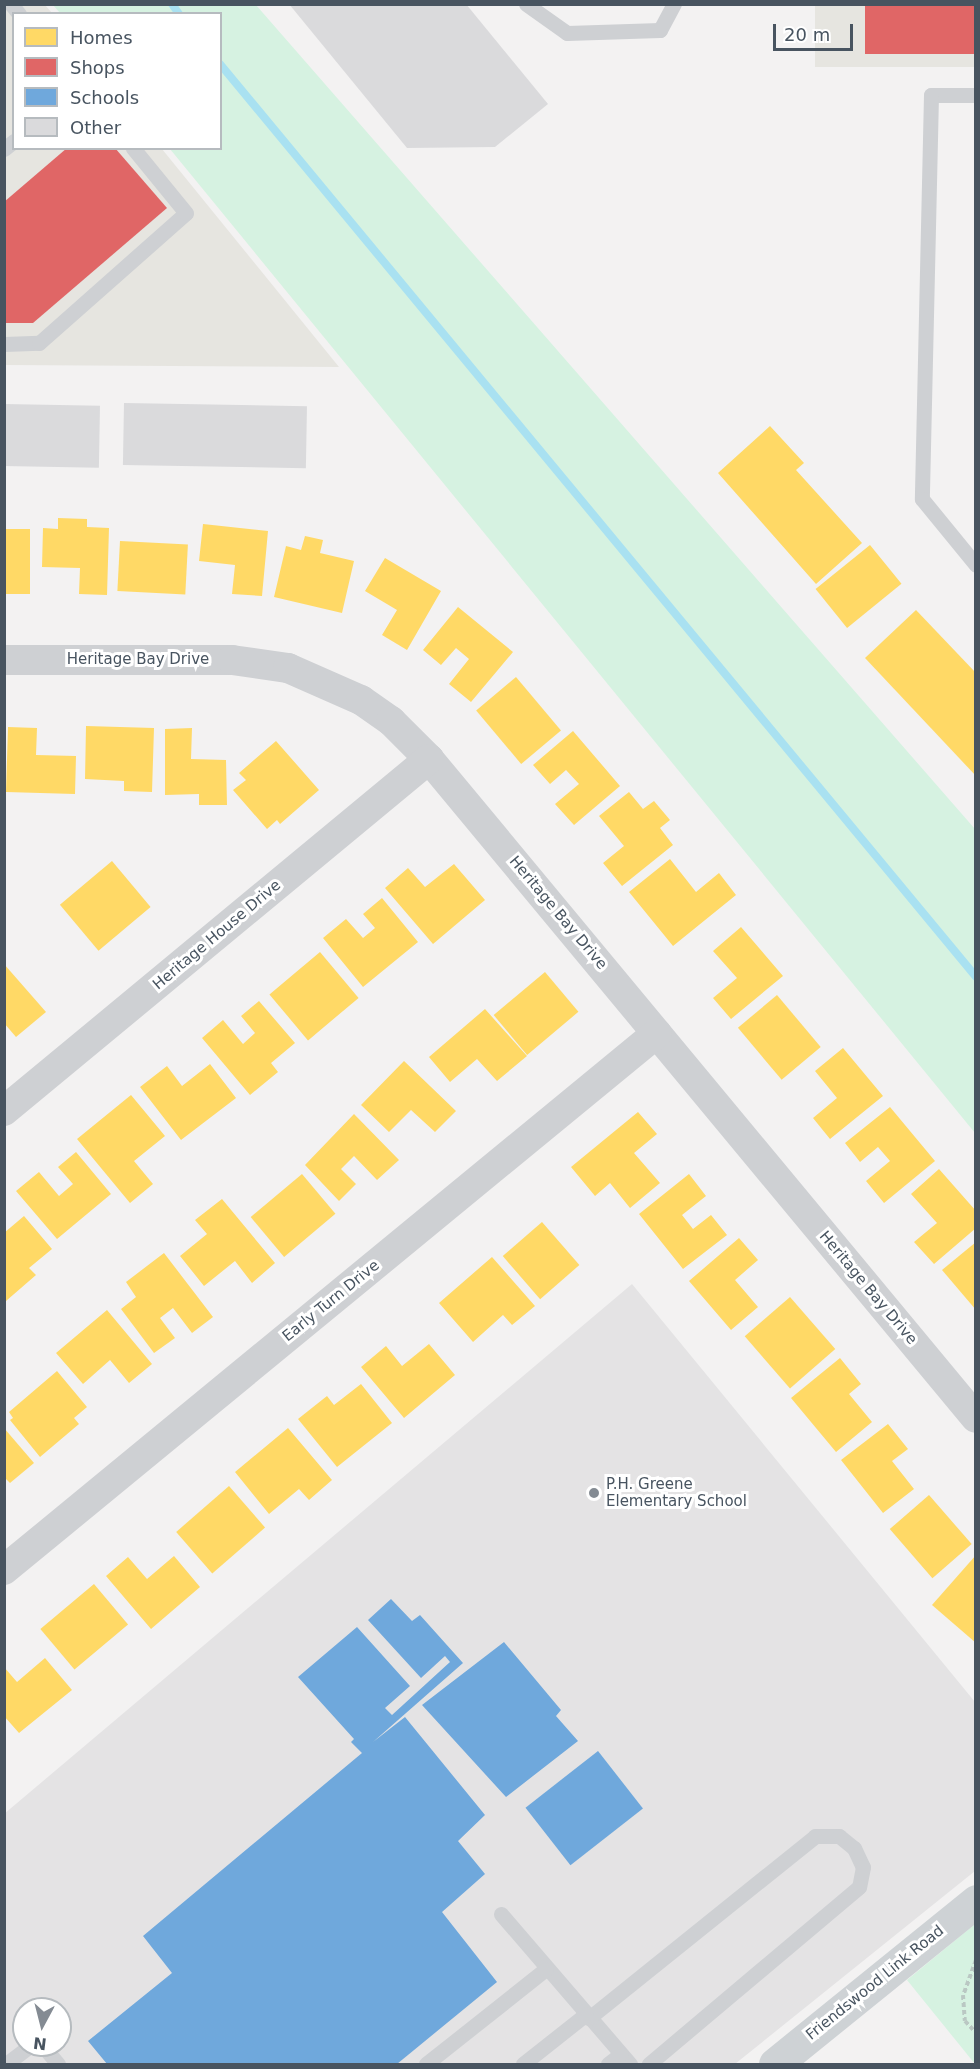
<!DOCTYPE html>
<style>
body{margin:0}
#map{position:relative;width:980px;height:2069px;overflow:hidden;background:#f3f2f2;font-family:"DejaVu Sans",sans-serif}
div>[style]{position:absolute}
.commercial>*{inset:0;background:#e6e5e0;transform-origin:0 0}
.education>*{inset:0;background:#e4e3e4}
.green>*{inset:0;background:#d6f2e1}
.homes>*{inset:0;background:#ffd966;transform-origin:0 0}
.shops>*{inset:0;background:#e06666;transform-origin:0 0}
.schools>*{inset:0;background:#6fa8dc;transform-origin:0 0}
.stream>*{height:8px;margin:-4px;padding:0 4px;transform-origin:4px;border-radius:4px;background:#a9e1f1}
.building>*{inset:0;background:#dadadc;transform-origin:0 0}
.path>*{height:4px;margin-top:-2px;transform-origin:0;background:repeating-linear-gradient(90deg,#bac8c3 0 4.5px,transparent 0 7.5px)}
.lane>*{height:15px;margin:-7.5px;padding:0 7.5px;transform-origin:7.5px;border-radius:7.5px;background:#ced0d3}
.street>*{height:30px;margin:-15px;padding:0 15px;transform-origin:15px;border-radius:15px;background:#ced0d3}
.secondary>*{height:33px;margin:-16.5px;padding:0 16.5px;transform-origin:16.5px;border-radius:16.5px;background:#ced2d5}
.dots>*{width:16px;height:16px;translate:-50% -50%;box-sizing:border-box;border:3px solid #fff;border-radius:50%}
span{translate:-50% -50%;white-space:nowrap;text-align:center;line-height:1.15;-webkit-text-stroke:6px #fff;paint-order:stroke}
.street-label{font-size:15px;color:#485460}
.poi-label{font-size:15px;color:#485460}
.left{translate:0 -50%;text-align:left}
.frame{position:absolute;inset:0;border:6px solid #485460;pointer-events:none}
.legend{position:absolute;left:12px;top:12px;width:210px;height:138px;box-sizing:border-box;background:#fff;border:2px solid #b6bbbf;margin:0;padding:8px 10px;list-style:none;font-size:18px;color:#485460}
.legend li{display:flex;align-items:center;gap:12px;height:30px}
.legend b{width:30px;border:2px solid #b6bbbf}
.north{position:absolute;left:12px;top:1997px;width:60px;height:60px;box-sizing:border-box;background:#fff;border:2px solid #b6bbbf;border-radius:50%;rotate:187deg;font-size:16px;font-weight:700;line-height:24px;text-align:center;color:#485460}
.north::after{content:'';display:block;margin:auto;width:21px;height:27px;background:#848b93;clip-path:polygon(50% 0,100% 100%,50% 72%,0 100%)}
.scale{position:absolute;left:773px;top:24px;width:80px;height:27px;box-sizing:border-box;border:3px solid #485460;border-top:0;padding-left:8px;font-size:18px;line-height:21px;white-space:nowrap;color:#485460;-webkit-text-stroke:4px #fff;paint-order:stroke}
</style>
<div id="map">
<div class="commercial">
<i style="clip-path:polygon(5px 5px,45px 5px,52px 13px,14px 14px,14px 148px,162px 149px,339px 367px,5px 365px)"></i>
<i style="left:815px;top:5px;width:160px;height:62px"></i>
</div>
<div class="education">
<i style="clip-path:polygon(evenodd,632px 1284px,975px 1702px,975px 1871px,735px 2064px,5px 2064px,4px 1814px,632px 1284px,24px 2009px,60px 2009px,60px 2045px,24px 2045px,24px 2009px)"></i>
</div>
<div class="green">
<i style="clip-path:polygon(53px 5px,256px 5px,975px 829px,975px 1133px,170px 149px,220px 148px,220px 14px,60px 13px)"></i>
<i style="clip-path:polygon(975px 1924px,975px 2064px,907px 1980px)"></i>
</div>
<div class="homes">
<i style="clip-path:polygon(770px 426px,804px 463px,796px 470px,862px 543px,816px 584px,718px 473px)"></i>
<i style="clip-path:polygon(58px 518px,87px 519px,87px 527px,109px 528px,107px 595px,79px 594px,80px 568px,42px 567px,43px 528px,58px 529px)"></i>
<i style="clip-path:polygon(203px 524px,268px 531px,262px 596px,232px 594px,235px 565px,199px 561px)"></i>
<i style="left:4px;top:529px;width:26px;height:65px"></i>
<i style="clip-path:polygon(305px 536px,323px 540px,320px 553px,354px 561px,342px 613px,274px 597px,286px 546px,301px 550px)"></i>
<i style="left:120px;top:541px;width:68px;height:50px;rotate:3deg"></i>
<i style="left:870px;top:545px;width:50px;height:70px;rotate:51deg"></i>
<i style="clip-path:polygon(385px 558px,441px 591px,407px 650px,382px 635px,397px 610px,365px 591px)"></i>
<i style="clip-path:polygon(458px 607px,513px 652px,471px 702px,449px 684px,469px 659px,456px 648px,441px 665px,423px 650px)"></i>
<i style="clip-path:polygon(916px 610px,976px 673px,976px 776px,865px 658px)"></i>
<i style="left:516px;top:677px;width:70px;height:52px;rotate:50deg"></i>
<i style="clip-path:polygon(86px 726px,154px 728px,152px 792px,124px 791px,124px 781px,85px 779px)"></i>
<i style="clip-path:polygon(8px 727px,37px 728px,36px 755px,76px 756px,75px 794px,6px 792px)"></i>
<i style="clip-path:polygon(192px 728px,191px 759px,226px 760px,227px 805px,199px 805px,199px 794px,165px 795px,165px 729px)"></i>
<i style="clip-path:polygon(573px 731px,620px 786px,574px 825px,555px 804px,579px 784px,566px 770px,550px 784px,533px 765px)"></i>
<i style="clip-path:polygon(276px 741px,319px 790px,280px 824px,277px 820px,267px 829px,233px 790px,246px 780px,239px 773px)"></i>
<i style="clip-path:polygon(629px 792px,643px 809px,654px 801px,670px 820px,660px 828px,673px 845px,622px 886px,603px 863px,624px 846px,599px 816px)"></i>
<i style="clip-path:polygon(670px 859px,696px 892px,719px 873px,736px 895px,673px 946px,629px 892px)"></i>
<i style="left:112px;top:861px;width:60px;height:68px;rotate:50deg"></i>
<i style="clip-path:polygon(454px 864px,485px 900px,433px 944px,385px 888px,408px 868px,425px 887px)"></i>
<i style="clip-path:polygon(382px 898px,418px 942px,363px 987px,323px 938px,346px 919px,363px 938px,375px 928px,363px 914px)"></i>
<i style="clip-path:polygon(741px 927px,783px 976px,731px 1019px,713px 998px,737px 978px,713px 951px)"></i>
<i style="left:320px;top:952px;width:60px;height:66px;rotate:50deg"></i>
<i style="clip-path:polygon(4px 964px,46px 1012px,16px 1037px,4px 1023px)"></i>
<i style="left:545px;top:972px;width:52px;height:67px;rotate:50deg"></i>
<i style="left:777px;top:995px;width:68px;height:51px;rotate:50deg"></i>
<i style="clip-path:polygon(259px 1001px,295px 1043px,271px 1063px,278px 1072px,250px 1095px,202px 1038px,223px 1020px,243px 1044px,255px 1033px,241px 1016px)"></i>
<i style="clip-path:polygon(485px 1009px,527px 1056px,497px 1081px,477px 1059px,450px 1082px,429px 1057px)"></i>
<i style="clip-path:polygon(843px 1048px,883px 1096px,830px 1139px,813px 1118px,837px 1098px,815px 1071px)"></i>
<i style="clip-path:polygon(404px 1061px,456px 1111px,435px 1132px,411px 1110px,389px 1132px,361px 1105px)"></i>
<i style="clip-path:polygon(210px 1064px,236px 1098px,181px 1140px,140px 1087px,167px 1066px,182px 1086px)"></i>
<i style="clip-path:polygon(131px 1095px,165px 1136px,134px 1161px,153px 1184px,130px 1203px,77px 1139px)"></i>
<i style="clip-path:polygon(890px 1107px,935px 1161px,884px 1203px,866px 1181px,890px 1161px,878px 1147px,860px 1162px,845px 1143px)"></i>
<i style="clip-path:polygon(638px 1112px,657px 1134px,634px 1153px,660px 1183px,630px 1208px,610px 1183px,595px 1196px,571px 1167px)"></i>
<i style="clip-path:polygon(354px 1114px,399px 1160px,377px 1180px,354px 1156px,341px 1169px,356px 1184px,339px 1201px,305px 1165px)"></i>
<i style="clip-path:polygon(76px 1152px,111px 1194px,57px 1239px,16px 1191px,39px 1172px,59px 1196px,73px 1184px,58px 1167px)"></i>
<i style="clip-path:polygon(939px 1169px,976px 1211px,976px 1228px,934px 1264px,914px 1242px,937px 1223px,911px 1194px)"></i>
<i style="left:302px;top:1174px;width:52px;height:67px;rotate:50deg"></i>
<i style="clip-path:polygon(689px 1174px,706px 1196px,682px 1215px,693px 1229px,711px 1215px,727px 1235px,683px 1269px,639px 1214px)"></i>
<i style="clip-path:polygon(222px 1199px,275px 1263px,252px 1283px,235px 1261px,204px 1286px,180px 1256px,207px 1234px,195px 1220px)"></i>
<i style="clip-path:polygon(24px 1216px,52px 1249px,29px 1268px,36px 1275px,6px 1301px,4px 1233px)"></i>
<i style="left:542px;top:1222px;width:57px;height:52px;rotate:49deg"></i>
<i style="clip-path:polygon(739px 1238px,758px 1260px,735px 1280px,758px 1307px,731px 1330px,689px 1281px)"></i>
<i style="clip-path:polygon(976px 1242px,976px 1310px,942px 1270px)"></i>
<i style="clip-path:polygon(164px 1253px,213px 1317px,192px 1333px,173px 1308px,160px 1318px,175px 1338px,154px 1353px,121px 1309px,136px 1297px,126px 1282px)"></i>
<i style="clip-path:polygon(492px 1257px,535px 1306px,512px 1325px,503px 1315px,473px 1342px,439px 1303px)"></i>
<i style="left:790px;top:1297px;width:69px;height:60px;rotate:49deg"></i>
<i style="clip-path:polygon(107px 1310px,152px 1364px,129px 1383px,110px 1360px,83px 1384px,56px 1353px)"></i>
<i style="clip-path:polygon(429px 1344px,455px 1375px,404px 1418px,361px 1367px,386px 1346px,402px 1366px)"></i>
<i style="clip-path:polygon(840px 1358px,861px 1384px,849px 1394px,872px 1422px,836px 1452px,791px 1398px)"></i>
<i style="clip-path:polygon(57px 1371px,87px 1407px,74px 1418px,79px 1424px,40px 1457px,10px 1420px,13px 1418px,9px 1412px)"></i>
<i style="clip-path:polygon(361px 1384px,392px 1423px,337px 1467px,298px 1419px,327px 1396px,334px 1405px)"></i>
<i style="clip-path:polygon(888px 1424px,908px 1449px,892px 1461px,914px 1489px,883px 1513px,841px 1460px)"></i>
<i style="clip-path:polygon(4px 1428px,34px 1463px,10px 1483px,4px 1477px)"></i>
<i style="clip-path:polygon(288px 1428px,332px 1480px,309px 1500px,299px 1489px,269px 1514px,235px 1472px)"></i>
<i style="left:229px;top:1486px;width:55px;height:70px;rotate:49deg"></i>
<i style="left:929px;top:1495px;width:65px;height:52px;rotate:49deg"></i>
<i style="clip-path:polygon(976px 1555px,976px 1643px,932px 1605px)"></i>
<i style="clip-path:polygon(174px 1556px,200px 1587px,151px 1629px,106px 1576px,128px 1557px,147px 1579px)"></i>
<i style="left:94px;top:1584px;width:53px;height:70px;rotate:50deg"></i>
<i style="clip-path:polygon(45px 1658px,72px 1690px,19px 1733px,4px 1716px,4px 1667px,17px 1682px)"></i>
</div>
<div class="shops">
<i style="left:865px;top:4px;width:111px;height:50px"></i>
<i style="clip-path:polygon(67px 148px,115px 148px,167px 208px,33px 323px,4px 323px,4px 202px)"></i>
</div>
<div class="schools">
<i style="clip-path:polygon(391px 1599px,412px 1621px,420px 1615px,463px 1663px,373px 1742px,405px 1717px,485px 1815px,458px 1841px,485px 1874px,442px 1912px,497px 1982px,397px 2064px,107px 2064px,88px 2041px,172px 1973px,143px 1936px,362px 1753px,351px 1742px,354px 1739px,298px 1677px,357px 1627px,410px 1686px,385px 1708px,392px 1715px,450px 1662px,445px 1656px,421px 1678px,368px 1620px)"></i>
<i style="clip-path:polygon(504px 1642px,561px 1710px,556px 1716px,578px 1741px,506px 1797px,422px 1705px)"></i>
<i style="left:598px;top:1751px;width:73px;height:92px;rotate:52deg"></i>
</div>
<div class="stream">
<i style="left:172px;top:4px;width:12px;rotate:55deg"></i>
<i style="left:220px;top:64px;width:1185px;rotate:50.37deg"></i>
</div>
<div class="building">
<i style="clip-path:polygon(289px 4px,466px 4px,548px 104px,495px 147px,407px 148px)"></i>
<i style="left:124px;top:403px;width:183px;height:62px;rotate:1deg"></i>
<i style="left:4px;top:404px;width:96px;height:62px;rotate:1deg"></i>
</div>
<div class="path">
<i style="left:976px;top:1960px;width:37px;rotate:110deg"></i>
<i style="left:963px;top:1995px;width:26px;rotate:86deg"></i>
<i style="left:965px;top:2021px;width:16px;rotate:47deg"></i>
</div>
<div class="lane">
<i style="left:11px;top:4px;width:13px;rotate:51deg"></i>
<i style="left:526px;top:4px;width:50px;rotate:35.3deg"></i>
<i style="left:567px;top:33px;width:93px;rotate:-1.8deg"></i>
<i style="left:660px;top:30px;width:30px;rotate:-62deg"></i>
<i style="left:976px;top:95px;width:45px;rotate:180deg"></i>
<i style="left:931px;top:95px;width:404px;rotate:91.3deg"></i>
<i style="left:922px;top:499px;width:85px;rotate:50.7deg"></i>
<i style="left:4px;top:149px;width:13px;rotate:-39deg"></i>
<i style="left:4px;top:344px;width:35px;rotate:-2deg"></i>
<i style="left:39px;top:343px;width:196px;rotate:-41.5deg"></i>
<i style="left:186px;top:213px;width:84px;rotate:-129.2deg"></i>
<i style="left:501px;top:1914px;width:198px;rotate:49.3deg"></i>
<i style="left:589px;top:2018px;width:290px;rotate:-38.8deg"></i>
<i style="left:815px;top:1836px;width:24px"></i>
<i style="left:839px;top:1836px;width:19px;rotate:39deg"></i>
<i style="left:854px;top:1848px;width:21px;rotate:65deg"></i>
<i style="left:863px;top:1867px;width:20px;rotate:101deg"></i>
<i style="left:859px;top:1887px;width:275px;rotate:139.9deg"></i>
<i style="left:42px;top:2045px;width:25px;rotate:50deg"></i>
<i style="left:6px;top:2064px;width:31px;rotate:-37deg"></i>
<i style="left:426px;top:2064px;width:153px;rotate:-38.4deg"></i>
<i style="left:523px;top:2064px;width:80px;rotate:-38.4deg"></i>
<i style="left:608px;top:2064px;width:16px;rotate:-38deg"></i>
</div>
<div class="street">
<i style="left:4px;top:660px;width:228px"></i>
<i style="left:232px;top:660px;width:57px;rotate:8.1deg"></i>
<i style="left:288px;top:668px;width:80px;rotate:23.7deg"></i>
<i style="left:361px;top:700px;width:37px;rotate:35deg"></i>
<i style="left:391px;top:721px;width:54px;rotate:45deg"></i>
<i style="left:429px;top:759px;width:856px;rotate:50.31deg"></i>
<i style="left:4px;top:1111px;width:552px;rotate:-39.63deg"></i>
<i style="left:4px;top:1570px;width:845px;rotate:-39.43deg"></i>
</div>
<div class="secondary">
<i style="left:775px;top:2064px;width:259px;rotate:-39deg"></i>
</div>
<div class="dots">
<i style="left:594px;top:1493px;background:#848b93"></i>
</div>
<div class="street-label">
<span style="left:138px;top:660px">Heritage Bay Drive</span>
<span style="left:558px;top:913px;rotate:50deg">Heritage Bay Drive</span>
<span style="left:217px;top:935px;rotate:-40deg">Heritage House Drive</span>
<span style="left:868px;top:1288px;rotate:50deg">Heritage Bay Drive</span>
<span style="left:331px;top:1301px;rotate:-39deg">Early Turn Drive</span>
<span style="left:875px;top:1983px;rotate:-39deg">Friendswood Link Road</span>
</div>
<div class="poi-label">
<span class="left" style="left:606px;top:1493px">P.H. Greene<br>Elementary School</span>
</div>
<div class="frame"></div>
<ul class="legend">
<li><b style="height:16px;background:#ffd966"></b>Homes</li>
<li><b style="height:16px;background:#e06666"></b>Shops</li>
<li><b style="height:16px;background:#6fa8dc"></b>Schools</li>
<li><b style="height:16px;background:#dadadc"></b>Other</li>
</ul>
<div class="north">N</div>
<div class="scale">20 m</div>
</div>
